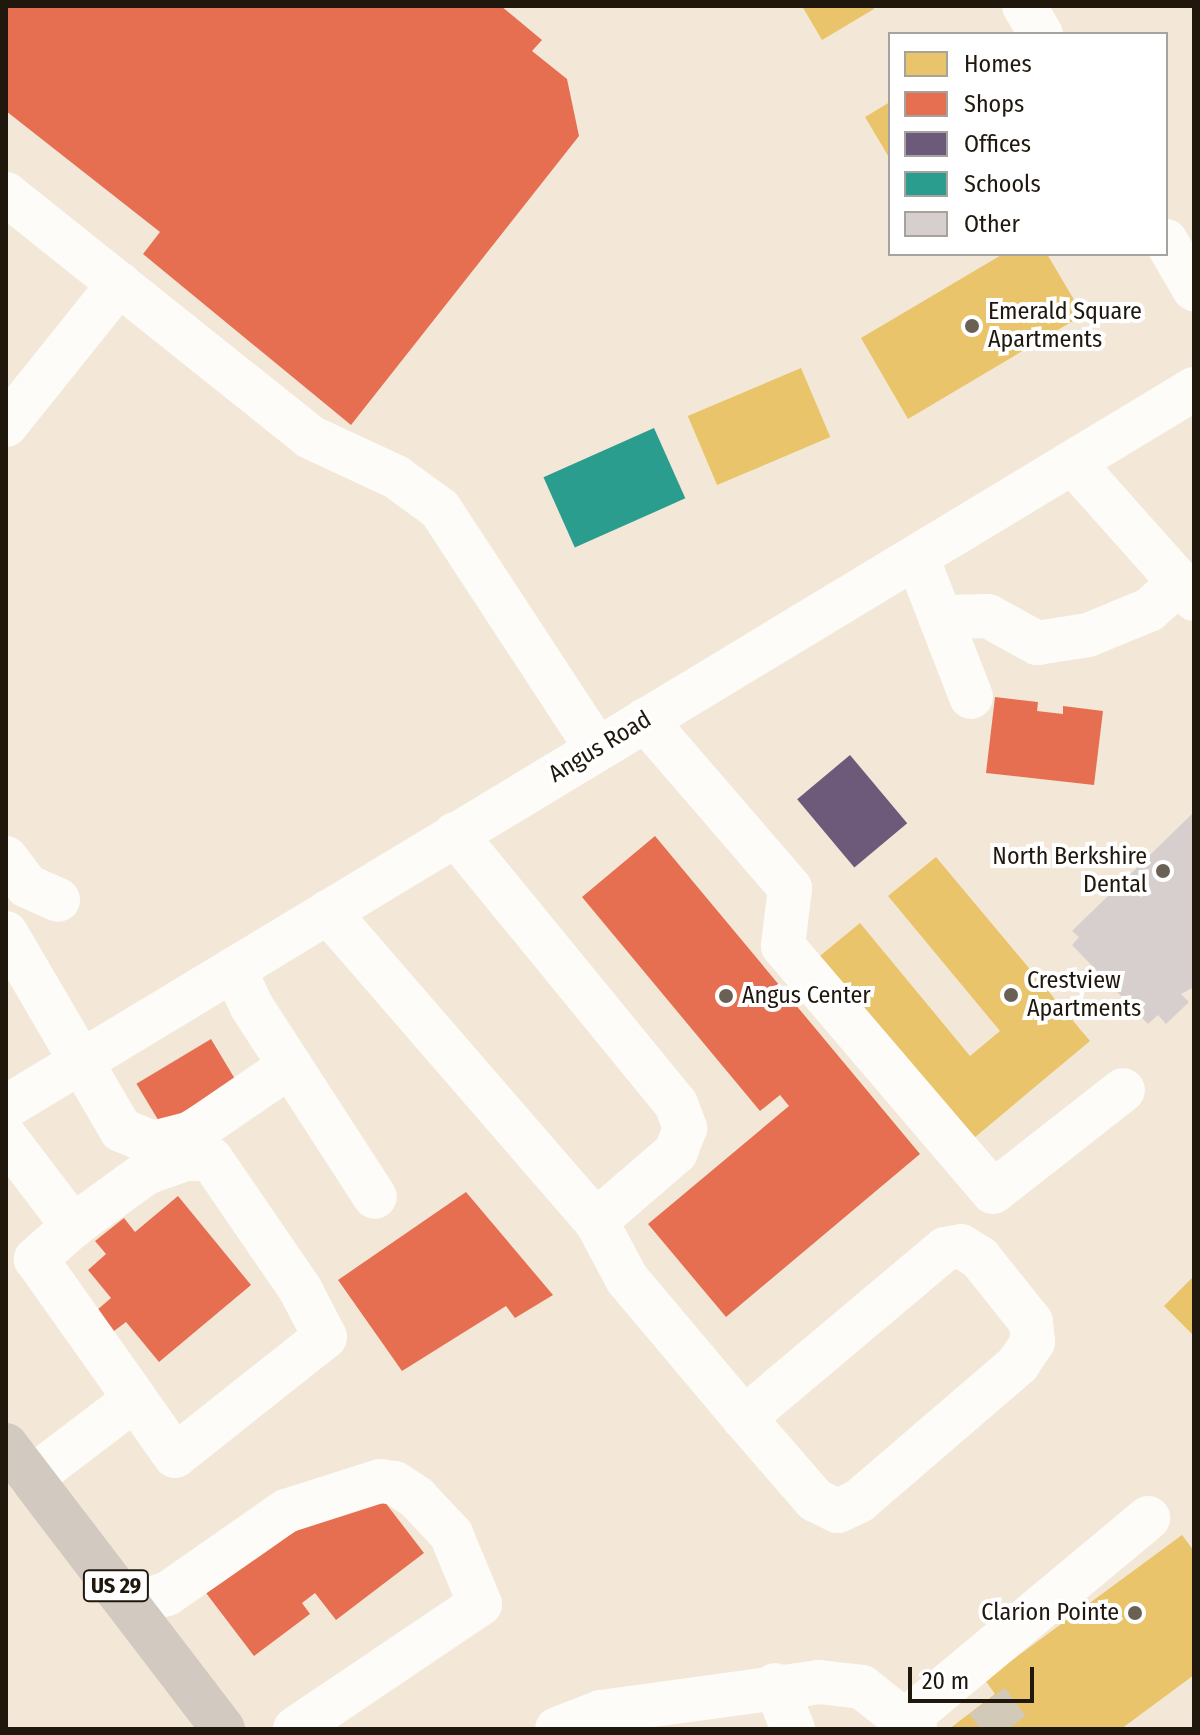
<!DOCTYPE html>
<style>
body{margin:0}
#map{position:relative;width:1200px;height:1735px;overflow:hidden;background:#f3e8d7;font-family:"Fira Sans Condensed",sans-serif}
div>[style]{position:absolute}
.homes>*{inset:0;background:#e9c46a;transform-origin:0 0}
.shops>*{inset:0;background:#e76f51;transform-origin:0 0}
.offices>*{inset:0;background:#6d597a;transform-origin:0 0}
.schools>*{inset:0;background:#2a9d8f;transform-origin:0 0}
.building>*{inset:0;background:#d7cfce}
.minor-tunnel>*{height:44px;margin-top:-22px;transform-origin:0;background:repeating-linear-gradient(90deg,#d3c9b9 0 44px,transparent 0 66px)}
.minor>*{height:44px;margin:-22px;padding:0 22px;transform-origin:22px;border-radius:22px;background:#fdfcf9}
.highway>*{height:44px;margin:-22px;padding:0 22px;transform-origin:22px;border-radius:22px;background:#d2c9c0}
.dots>*{width:22px;height:22px;translate:-50% -50%;box-sizing:border-box;border:4px solid #fff;border-radius:50%}
span{translate:-50% -50%;white-space:nowrap;text-align:center;line-height:1.15;-webkit-text-stroke:8px #fff;paint-order:stroke}
.shield-label span{padding:2px 6px;background:#fff;border:2px solid;border-radius:6px;-webkit-text-stroke-width:0}
.shield-label{font-size:22px;color:#20180d;font-weight:700}
.poi-label{font-size:24px;color:#20180d}
.left{translate:0 -50%;text-align:left}
.right{translate:-100% -50%;text-align:right}
.street-label{font-size:24px;color:#20180d}
.frame{position:absolute;inset:0;border:8px solid #20180d;pointer-events:none}
.legend{position:absolute;left:888px;top:32px;width:280px;height:224px;box-sizing:border-box;background:#fff;border:2px solid #a6a39e;margin:0;padding:10px 14px;list-style:none;font-size:24px;color:#20180d}
.legend li{display:flex;align-items:center;gap:16px;height:40px}
.legend b{width:40px;border:2px solid #a6a39e}
.scale{position:absolute;left:908px;top:1667px;width:126px;height:36px;box-sizing:border-box;border:4px solid #20180d;border-top:0;padding-left:10px;font-size:24px;line-height:28px;white-space:nowrap;color:#20180d;-webkit-text-stroke:6px #fff;paint-order:stroke}
</style>
<div id="map">
<div class="homes">
<i style="clip-path:polygon(802px 6px,872px 6px,874px 9px,822px 40px)"></i>
<i style="clip-path:polygon(890px 102px,890px 159px,865px 117px)"></i>
<i style="clip-path:polygon(1003px 254px,1047px 254px,1083px 315px,908px 419px,861px 338px)"></i>
<i style="left:801px;top:368px;width:75px;height:123px;rotate:67deg"></i>
<i style="clip-path:polygon(936px 857px,1090px 1041px,968px 1143px,815px 960px,860px 923px,970px 1056px,1000px 1031px,888px 896px)"></i>
<i style="clip-path:polygon(1194px 1276px,1194px 1336px,1164px 1306px)"></i>
<i style="clip-path:polygon(1182px 1535px,1194px 1551px,1194px 1675px,1121px 1729px,949px 1729px,995px 1694px,985px 1680px)"></i>
</div>
<div class="shops">
<i style="clip-path:polygon(6px 6px,501px 6px,542px 40px,532px 51px,567px 79px,579px 136px,351px 425px,143px 254px,160px 232px,6px 111px)"></i>
<i style="clip-path:polygon(995px 697px,1038px 702px,1037px 711px,1063px 714px,1063px 706px,1103px 711px,1094px 785px,986px 773px)"></i>
<i style="clip-path:polygon(655px 836px,920px 1154px,726px 1317px,648px 1224px,789px 1106px,780px 1095px,760px 1111px,582px 897px)"></i>
<i style="left:211px;top:1039px;width:48px;height:87px;rotate:59deg"></i>
<i style="clip-path:polygon(466px 1192px,553px 1295px,515px 1318px,506px 1306px,402px 1371px,338px 1280px)"></i>
<i style="clip-path:polygon(178px 1196px,251px 1285px,159px 1362px,126px 1322px,114px 1331px,97px 1310px,111px 1298px,88px 1270px,106px 1254px,95px 1241px,124px 1218px,135px 1232px)"></i>
<i style="clip-path:polygon(371px 1484px,424px 1553px,336px 1620px,315px 1593px,302px 1603px,310px 1614px,254px 1656px,203px 1589px)"></i>
</div>
<div class="offices">
<i style="left:850px;top:755px;width:89px;height:69px;rotate:50deg"></i>
</div>
<div class="schools">
<i style="left:654px;top:428px;width:77px;height:121px;rotate:66deg"></i>
</div>
<div class="building">
<i style="clip-path:polygon(1194px 812px,1194px 987px,1181px 994px,1189px 1002px,1166px 1024px,1158px 1015px,1148px 1024px,1072px 945px,1079px 937px,1072px 931px)"></i>
</div>
<div class="minor-tunnel">
<i style="left:987px;top:1701px;width:35px;rotate:53deg"></i>
</div>
<div class="minor">
<i style="left:1024px;top:6px;width:33px;rotate:59deg"></i>
<i style="left:6px;top:194px;width:389px;rotate:38.6deg"></i>
<i style="left:310px;top:437px;width:95px;rotate:24.9deg"></i>
<i style="left:396px;top:477px;width:54px;rotate:36deg"></i>
<i style="left:440px;top:509px;width:287px;rotate:56.8deg"></i>
<i style="left:1166px;top:241px;width:56px;rotate:59.7deg"></i>
<i style="left:6px;top:425px;width:181px;rotate:-51.3deg"></i>
<i style="left:1073px;top:463px;width:182px;rotate:48.3deg"></i>
<i style="left:917px;top:557px;width:150px;rotate:68.9deg"></i>
<i style="left:940px;top:617px;width:48px;rotate:-1.2deg"></i>
<i style="left:988px;top:616px;width:56px;rotate:28.9deg"></i>
<i style="left:1037px;top:643px;width:52px;rotate:-8.9deg"></i>
<i style="left:1088px;top:635px;width:66px;rotate:-22.3deg"></i>
<i style="left:1149px;top:610px;width:40px;rotate:-42deg"></i>
<i style="left:645px;top:720px;width:222px;rotate:49.2deg"></i>
<i style="left:790px;top:888px;width:58px;rotate:96.9deg"></i>
<i style="left:783px;top:946px;width:323px;rotate:49.5deg"></i>
<i style="left:993px;top:1192px;width:165px;rotate:-38.1deg"></i>
<i style="left:455px;top:834px;width:349px;rotate:50.7deg"></i>
<i style="left:676px;top:1104px;width:26px;rotate:69deg"></i>
<i style="left:685px;top:1128px;width:26px;rotate:111deg"></i>
<i style="left:676px;top:1152px;width:106px;rotate:139.2deg"></i>
<i style="left:6px;top:858px;width:35px;rotate:53deg"></i>
<i style="left:27px;top:886px;width:34px;rotate:24deg"></i>
<i style="left:328px;top:912px;width:409px;rotate:49.1deg"></i>
<i style="left:596px;top:1221px;width:66px;rotate:61.9deg"></i>
<i style="left:627px;top:1279px;width:182px;rotate:49.9deg"></i>
<i style="left:744px;top:1418px;width:108px;rotate:49.1deg"></i>
<i style="left:815px;top:1500px;width:25px;rotate:26deg"></i>
<i style="left:838px;top:1511px;width:23px;rotate:-25deg"></i>
<i style="left:859px;top:1501px;width:210px;rotate:-40.7deg"></i>
<i style="left:1018px;top:1364px;width:27px;rotate:-56deg"></i>
<i style="left:1033px;top:1342px;width:20px;rotate:-96deg"></i>
<i style="left:1031px;top:1322px;width:82px;rotate:-128.6deg"></i>
<i style="left:980px;top:1258px;width:22px;rotate:-148deg"></i>
<i style="left:961px;top:1246px;width:16px;rotate:169deg"></i>
<i style="left:945px;top:1249px;width:263px;rotate:139.9deg"></i>
<i style="left:6px;top:933px;width:228px;rotate:59.7deg"></i>
<i style="left:121px;top:1130px;width:35px;rotate:22deg"></i>
<i style="left:153px;top:1143px;width:40px;rotate:-14.4deg"></i>
<i style="left:192px;top:1133px;width:119px;rotate:-34.4deg"></i>
<i style="left:234px;top:969px;width:42px;rotate:64.7deg"></i>
<i style="left:252px;top:1007px;width:226px;rotate:57.1deg"></i>
<i style="left:6px;top:1107px;width:1388px;rotate:-31.15deg"></i>
<i style="left:6px;top:1138px;width:111px;rotate:52.7deg"></i>
<i style="left:73px;top:1226px;width:50px;rotate:138.3deg"></i>
<i style="left:36px;top:1259px;width:171px;rotate:54.7deg"></i>
<i style="left:135px;top:1399px;width:131px;rotate:142.8deg"></i>
<i style="left:73px;top:1226px;width:90px;rotate:-36deg"></i>
<i style="left:146px;top:1173px;width:41px;rotate:-19.7deg"></i>
<i style="left:185px;top:1159px;width:26px"></i>
<i style="left:211px;top:1159px;width:158px;rotate:55.6deg"></i>
<i style="left:300px;top:1289px;width:54px;rotate:62.5deg"></i>
<i style="left:325px;top:1337px;width:191px;rotate:141.6deg"></i>
<i style="left:175px;top:1456px;width:70px;rotate:-125.1deg"></i>
<i style="left:130px;top:1605px;width:39px;rotate:-17deg"></i>
<i style="left:167px;top:1594px;width:145px;rotate:-34.9deg"></i>
<i style="left:286px;top:1511px;width:99px;rotate:-17.7deg"></i>
<i style="left:380px;top:1481px;width:15px;rotate:8deg"></i>
<i style="left:395px;top:1483px;width:27px;rotate:34deg"></i>
<i style="left:417px;top:1498px;width:50px;rotate:46.6deg"></i>
<i style="left:451px;top:1534px;width:76px;rotate:67.5deg"></i>
<i style="left:480px;top:1604px;width:223px;rotate:146deg"></i>
<i style="left:775px;top:1685px;width:48px;rotate:67.8deg"></i>
<i style="left:907px;top:1719px;width:314px;rotate:-39.8deg"></i>
<i style="left:557px;top:1729px;width:47px;rotate:-21.1deg"></i>
<i style="left:601px;top:1712px;width:220px;rotate:-7.8deg"></i>
<i style="left:819px;top:1682px;width:43px;rotate:6.6deg"></i>
<i style="left:862px;top:1687px;width:68px;rotate:38.4deg"></i>
</div>
<div class="highway">
<i style="left:6px;top:1445px;width:357px;rotate:52.6deg"></i>
</div>
<div class="dots">
<i style="left:972px;top:326px;background:#6a6154"></i>
<i style="left:1163px;top:871px;background:#6a6154"></i>
<i style="left:1011px;top:995px;background:#6a6154"></i>
<i style="left:726px;top:996px;background:#6a6154"></i>
<i style="left:1135px;top:1613px;background:#6a6154"></i>
</div>
<div class="shield-label">
<span style="left:116px;top:1586px">US 29</span>
</div>
<div class="poi-label">
<span class="left" style="left:988px;top:326px">Emerald Square<br>Apartments</span>
<span class="right" style="left:1147px;top:871px">North Berkshire<br>Dental</span>
<span class="left" style="left:1027px;top:995px">Crestview<br>Apartments</span>
<span class="left" style="left:742px;top:996px">Angus Center</span>
<span class="right" style="left:1119px;top:1613px">Clarion Pointe</span>
</div>
<div class="street-label">
<span style="left:600px;top:747px;rotate:-31deg">Angus Road</span>
</div>
<div class="frame"></div>
<ul class="legend">
<li><b style="height:22px;background:#e9c46a"></b>Homes</li>
<li><b style="height:22px;background:#e76f51"></b>Shops</li>
<li><b style="height:22px;background:#6d597a"></b>Offices</li>
<li><b style="height:22px;background:#2a9d8f"></b>Schools</li>
<li><b style="height:22px;background:#d7cfce"></b>Other</li>
</ul>
<div class="scale">20 m</div>
</div>
